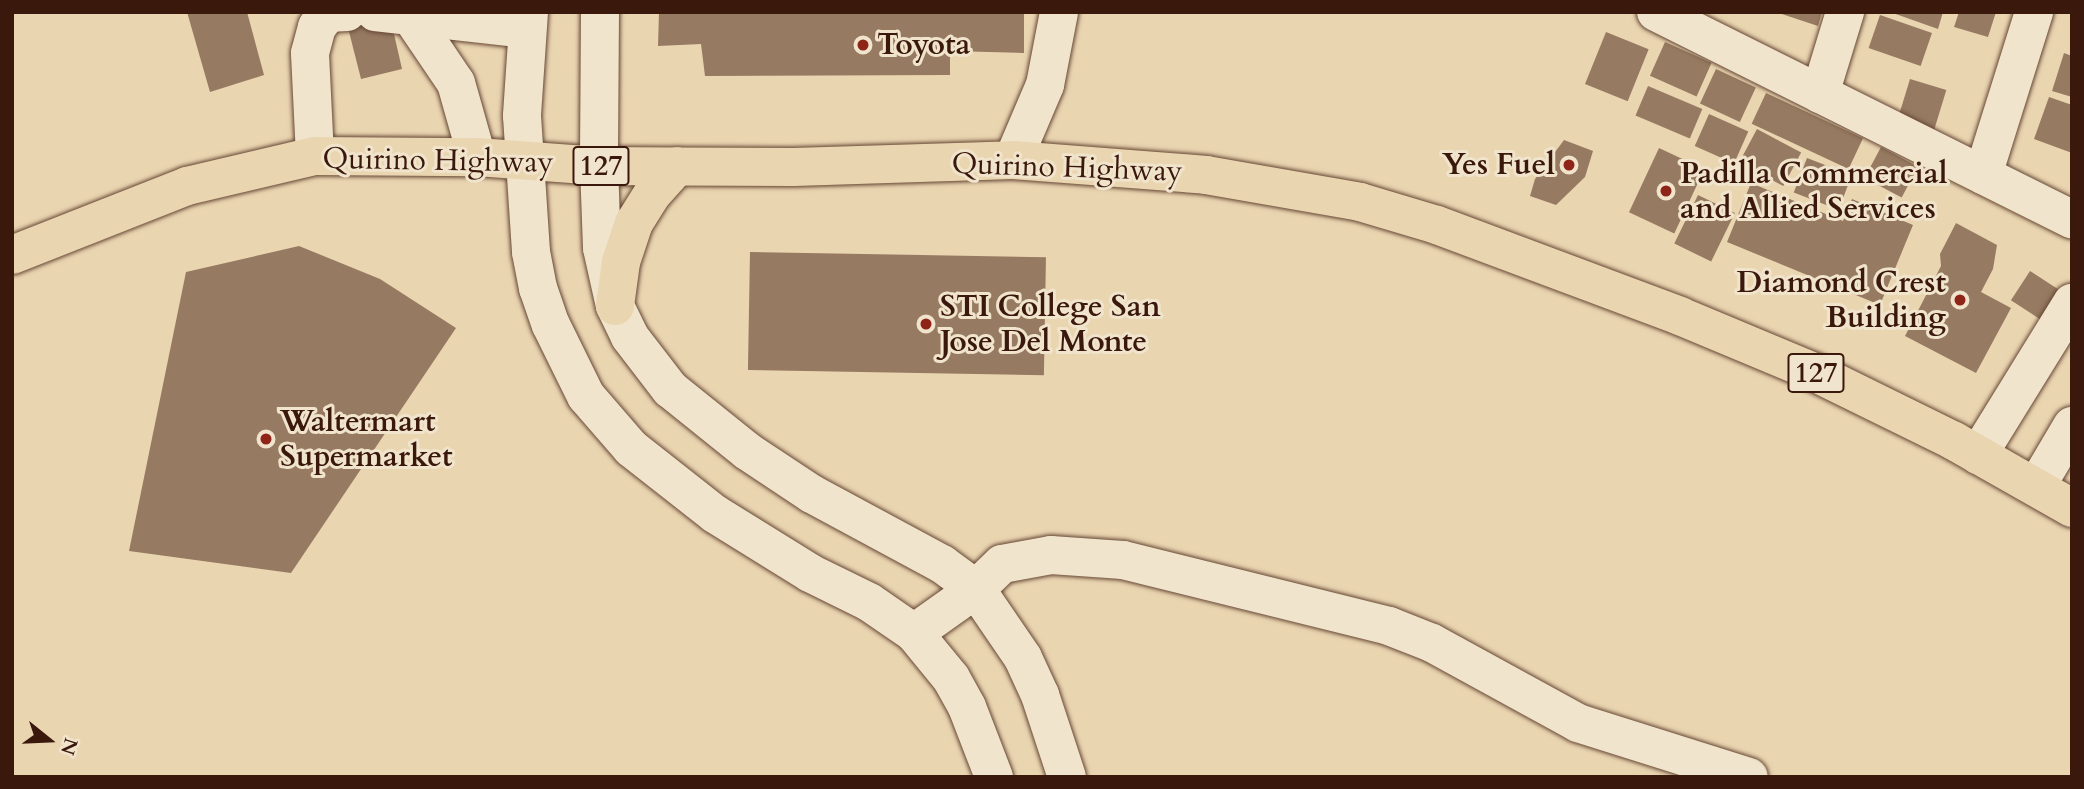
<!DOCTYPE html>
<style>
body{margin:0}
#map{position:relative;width:2084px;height:789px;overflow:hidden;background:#ead5b1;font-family:Cardo,serif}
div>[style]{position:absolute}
.building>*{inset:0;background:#967a61;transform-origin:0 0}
.roads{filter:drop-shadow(0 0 2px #664734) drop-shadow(0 0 2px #664734)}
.minor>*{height:38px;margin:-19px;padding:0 19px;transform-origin:19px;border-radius:19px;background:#f1e4cc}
.major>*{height:38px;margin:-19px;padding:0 19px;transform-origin:19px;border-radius:19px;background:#ead5b1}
.dots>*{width:19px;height:19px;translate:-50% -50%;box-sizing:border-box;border:4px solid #f1e4cc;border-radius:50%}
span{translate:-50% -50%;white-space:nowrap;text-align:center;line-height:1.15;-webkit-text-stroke:6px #f1e4cc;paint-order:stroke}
.shield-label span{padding:2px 5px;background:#f1e4cc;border:2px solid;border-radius:5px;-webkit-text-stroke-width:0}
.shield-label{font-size:28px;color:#3a180b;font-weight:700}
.poi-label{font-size:30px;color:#3a180b;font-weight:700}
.left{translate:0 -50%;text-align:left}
.right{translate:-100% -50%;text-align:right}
.street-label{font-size:30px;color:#3a180b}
.frame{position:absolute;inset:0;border:14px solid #3a180b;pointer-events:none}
.north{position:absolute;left:14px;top:705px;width:70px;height:70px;-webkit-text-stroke:5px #f1e4cc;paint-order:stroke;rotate:108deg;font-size:19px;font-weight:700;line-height:28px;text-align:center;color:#3a180b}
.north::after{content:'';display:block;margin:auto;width:24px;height:32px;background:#3a180b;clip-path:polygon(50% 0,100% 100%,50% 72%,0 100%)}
</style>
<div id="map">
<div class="building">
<i style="clip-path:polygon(187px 12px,247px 12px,264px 75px,210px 92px)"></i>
<i style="clip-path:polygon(344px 12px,389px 12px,402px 69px,361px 79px)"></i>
<i style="clip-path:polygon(659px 12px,1024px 12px,1024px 53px,950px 51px,950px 75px,705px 76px,701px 44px,658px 46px)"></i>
<i style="clip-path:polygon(1776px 12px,1822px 12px,1818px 26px)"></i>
<i style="clip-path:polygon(1890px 12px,1943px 12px,1938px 29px)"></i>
<i style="clip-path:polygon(1959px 12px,1996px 12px,1988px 37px,1954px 27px)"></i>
<i style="left:1880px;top:15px;width:55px;height:35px;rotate:19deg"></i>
<i style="left:1606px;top:32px;width:46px;height:56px;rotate:22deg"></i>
<i style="left:1665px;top:42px;width:51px;height:37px;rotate:24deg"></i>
<i style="clip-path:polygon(2064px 53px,2072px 56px,2072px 97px,2052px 91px)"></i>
<i style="left:1716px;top:69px;width:44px;height:38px;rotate:25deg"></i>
<i style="left:1910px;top:79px;width:38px;height:41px;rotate:17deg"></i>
<i style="left:1648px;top:86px;width:59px;height:32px;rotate:23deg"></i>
<i style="left:1766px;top:93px;width:107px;height:34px;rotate:25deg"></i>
<i style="clip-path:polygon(2049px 97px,2072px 105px,2072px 153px,2034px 139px)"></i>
<i style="left:1709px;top:114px;width:43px;height:35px;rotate:24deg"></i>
<i style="left:1757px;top:129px;width:50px;height:38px;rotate:28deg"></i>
<i style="clip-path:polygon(1564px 140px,1593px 151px,1585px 177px,1556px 205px,1530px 196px,1535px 179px)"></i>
<i style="left:1881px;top:147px;width:42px;height:35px;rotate:28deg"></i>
<i style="left:1659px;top:148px;width:50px;height:71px;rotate:25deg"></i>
<i style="left:1807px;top:158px;width:48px;height:37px;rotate:21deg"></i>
<i style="clip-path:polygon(1751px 183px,1843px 221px,1852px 199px,1913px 225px,1880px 305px,1727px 242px)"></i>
<i style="left:1698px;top:195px;width:41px;height:54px;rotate:26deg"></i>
<i style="clip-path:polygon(1956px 223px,1997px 245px,1993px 269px,1981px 292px,2011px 308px,1976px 373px,1905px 336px,1941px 266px,1940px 254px)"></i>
<i style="clip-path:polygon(299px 246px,380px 279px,456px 328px,291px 573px,129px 551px,186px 272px)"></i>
<i style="left:750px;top:252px;width:296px;height:118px;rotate:1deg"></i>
<i style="left:2030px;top:271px;width:40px;height:35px;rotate:33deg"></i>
</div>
<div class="roads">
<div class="minor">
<i style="left:375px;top:12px;width:153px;rotate:6.4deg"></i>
<i style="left:529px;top:12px;width:104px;rotate:93.9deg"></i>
<i style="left:522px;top:116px;width:136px;rotate:86.2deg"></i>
<i style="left:531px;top:252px;width:37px;rotate:79deg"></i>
<i style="left:538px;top:288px;width:39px;rotate:71deg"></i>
<i style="left:551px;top:325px;width:79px;rotate:63.8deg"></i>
<i style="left:586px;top:396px;width:69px;rotate:49.1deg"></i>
<i style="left:631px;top:448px;width:107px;rotate:38.2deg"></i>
<i style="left:715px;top:514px;width:112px;rotate:31.8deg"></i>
<i style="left:810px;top:573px;width:66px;rotate:26.2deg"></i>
<i style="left:869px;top:602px;width:55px;rotate:34.6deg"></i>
<i style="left:914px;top:633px;width:58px;rotate:50.6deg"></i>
<i style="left:951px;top:678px;width:33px;rotate:61deg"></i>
<i style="left:967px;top:707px;width:75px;rotate:68.9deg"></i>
<i style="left:600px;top:12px;width:154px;rotate:90.4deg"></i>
<i style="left:599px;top:166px;width:82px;rotate:87.9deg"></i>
<i style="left:602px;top:248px;width:59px;rotate:77.4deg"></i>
<i style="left:615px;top:306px;width:34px;rotate:64deg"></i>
<i style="left:630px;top:337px;width:66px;rotate:52.4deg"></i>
<i style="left:670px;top:389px;width:99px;rotate:38.8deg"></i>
<i style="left:747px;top:451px;width:78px;rotate:33.5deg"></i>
<i style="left:812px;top:494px;width:148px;rotate:28.3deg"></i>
<i style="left:942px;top:564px;width:42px;rotate:36.3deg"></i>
<i style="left:976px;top:589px;width:83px;rotate:55.7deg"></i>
<i style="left:1023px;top:658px;width:41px;rotate:65.3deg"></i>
<i style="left:1040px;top:695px;width:86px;rotate:71.8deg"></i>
<i style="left:1656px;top:12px;width:465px;rotate:26.5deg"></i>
<i style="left:412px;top:18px;width:78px;rotate:55.9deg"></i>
<i style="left:456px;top:83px;width:77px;rotate:74.2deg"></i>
<i style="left:1820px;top:94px;width:86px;rotate:-73deg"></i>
<i style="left:315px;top:156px;width:103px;rotate:-92.8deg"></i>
<i style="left:310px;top:53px;width:27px;rotate:-75deg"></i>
<i style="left:317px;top:27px;width:18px;rotate:-52deg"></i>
<i style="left:328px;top:13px;width:19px;rotate:-3deg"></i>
<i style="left:1013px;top:160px;width:82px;rotate:-66.9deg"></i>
<i style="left:1045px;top:85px;width:74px;rotate:-79.1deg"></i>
<i style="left:1983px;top:175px;width:171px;rotate:-72.6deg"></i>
<i style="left:1978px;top:455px;width:179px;rotate:-58.3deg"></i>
<i style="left:2036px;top:487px;width:71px;rotate:-59.5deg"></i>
<i style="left:914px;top:633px;width:76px;rotate:-35.4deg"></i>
<i style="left:976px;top:589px;width:36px;rotate:-44deg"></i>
<i style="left:1002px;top:564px;width:50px;rotate:-10.4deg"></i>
<i style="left:1051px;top:555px;width:72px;rotate:4deg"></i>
<i style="left:1123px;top:560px;width:274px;rotate:13.9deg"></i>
<i style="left:1389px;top:626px;width:46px;rotate:21.6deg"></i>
<i style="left:1432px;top:643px;width:166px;rotate:28.7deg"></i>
<i style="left:1578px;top:723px;width:179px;rotate:17.5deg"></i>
</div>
<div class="major">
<i style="left:12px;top:255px;width:188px;rotate:-21.5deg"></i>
<i style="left:187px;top:186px;width:131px;rotate:-13.2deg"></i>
<i style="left:315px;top:156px;width:162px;rotate:0.4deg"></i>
<i style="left:477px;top:157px;width:122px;rotate:4.2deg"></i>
<i style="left:599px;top:166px;width:195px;rotate:0.3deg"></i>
<i style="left:794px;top:167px;width:219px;rotate:-1.8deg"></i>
<i style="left:1013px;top:160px;width:194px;rotate:4.4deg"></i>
<i style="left:1206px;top:175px;width:156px;rotate:9.9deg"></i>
<i style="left:1360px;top:202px;width:80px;rotate:16.6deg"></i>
<i style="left:1437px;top:225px;width:259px;rotate:20.5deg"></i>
<i style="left:1680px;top:316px;width:145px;rotate:22.7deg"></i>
<i style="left:1814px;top:372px;width:156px;rotate:26.2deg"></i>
<i style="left:1954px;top:441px;width:136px;rotate:29.6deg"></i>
<i style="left:615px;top:306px;width:44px;rotate:-82.2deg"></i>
<i style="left:621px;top:262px;width:41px;rotate:-71.6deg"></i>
<i style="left:634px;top:223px;width:36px;rotate:-58deg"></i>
<i style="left:653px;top:193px;width:36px;rotate:-48deg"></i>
</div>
</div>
<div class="dots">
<i style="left:863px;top:45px;background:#8f2418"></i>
<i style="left:1569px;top:165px;background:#8f2418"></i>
<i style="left:1666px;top:191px;background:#8f2418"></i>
<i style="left:1960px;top:300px;background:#8f2418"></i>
<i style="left:926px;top:324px;background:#8f2418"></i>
<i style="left:266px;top:439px;background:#8f2418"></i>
</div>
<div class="shield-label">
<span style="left:601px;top:166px">127</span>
<span style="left:1816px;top:373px">127</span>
</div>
<div class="poi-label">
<span class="left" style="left:877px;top:45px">Toyota</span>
<span class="right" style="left:1555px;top:165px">Yes Fuel</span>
<span class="left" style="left:1680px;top:191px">Padilla Commercial<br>and Allied Services</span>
<span class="right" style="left:1946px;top:300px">Diamond Crest<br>Building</span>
<span class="left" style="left:940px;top:324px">STI College San<br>Jose Del Monte</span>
<span class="left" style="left:280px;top:439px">Waltermart<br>Supermarket</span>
</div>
<div class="street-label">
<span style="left:438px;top:161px;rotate:1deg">Quirino Highway</span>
<span style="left:1067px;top:168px;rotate:2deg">Quirino Highway</span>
</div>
<div class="frame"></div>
<div class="north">N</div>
</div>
